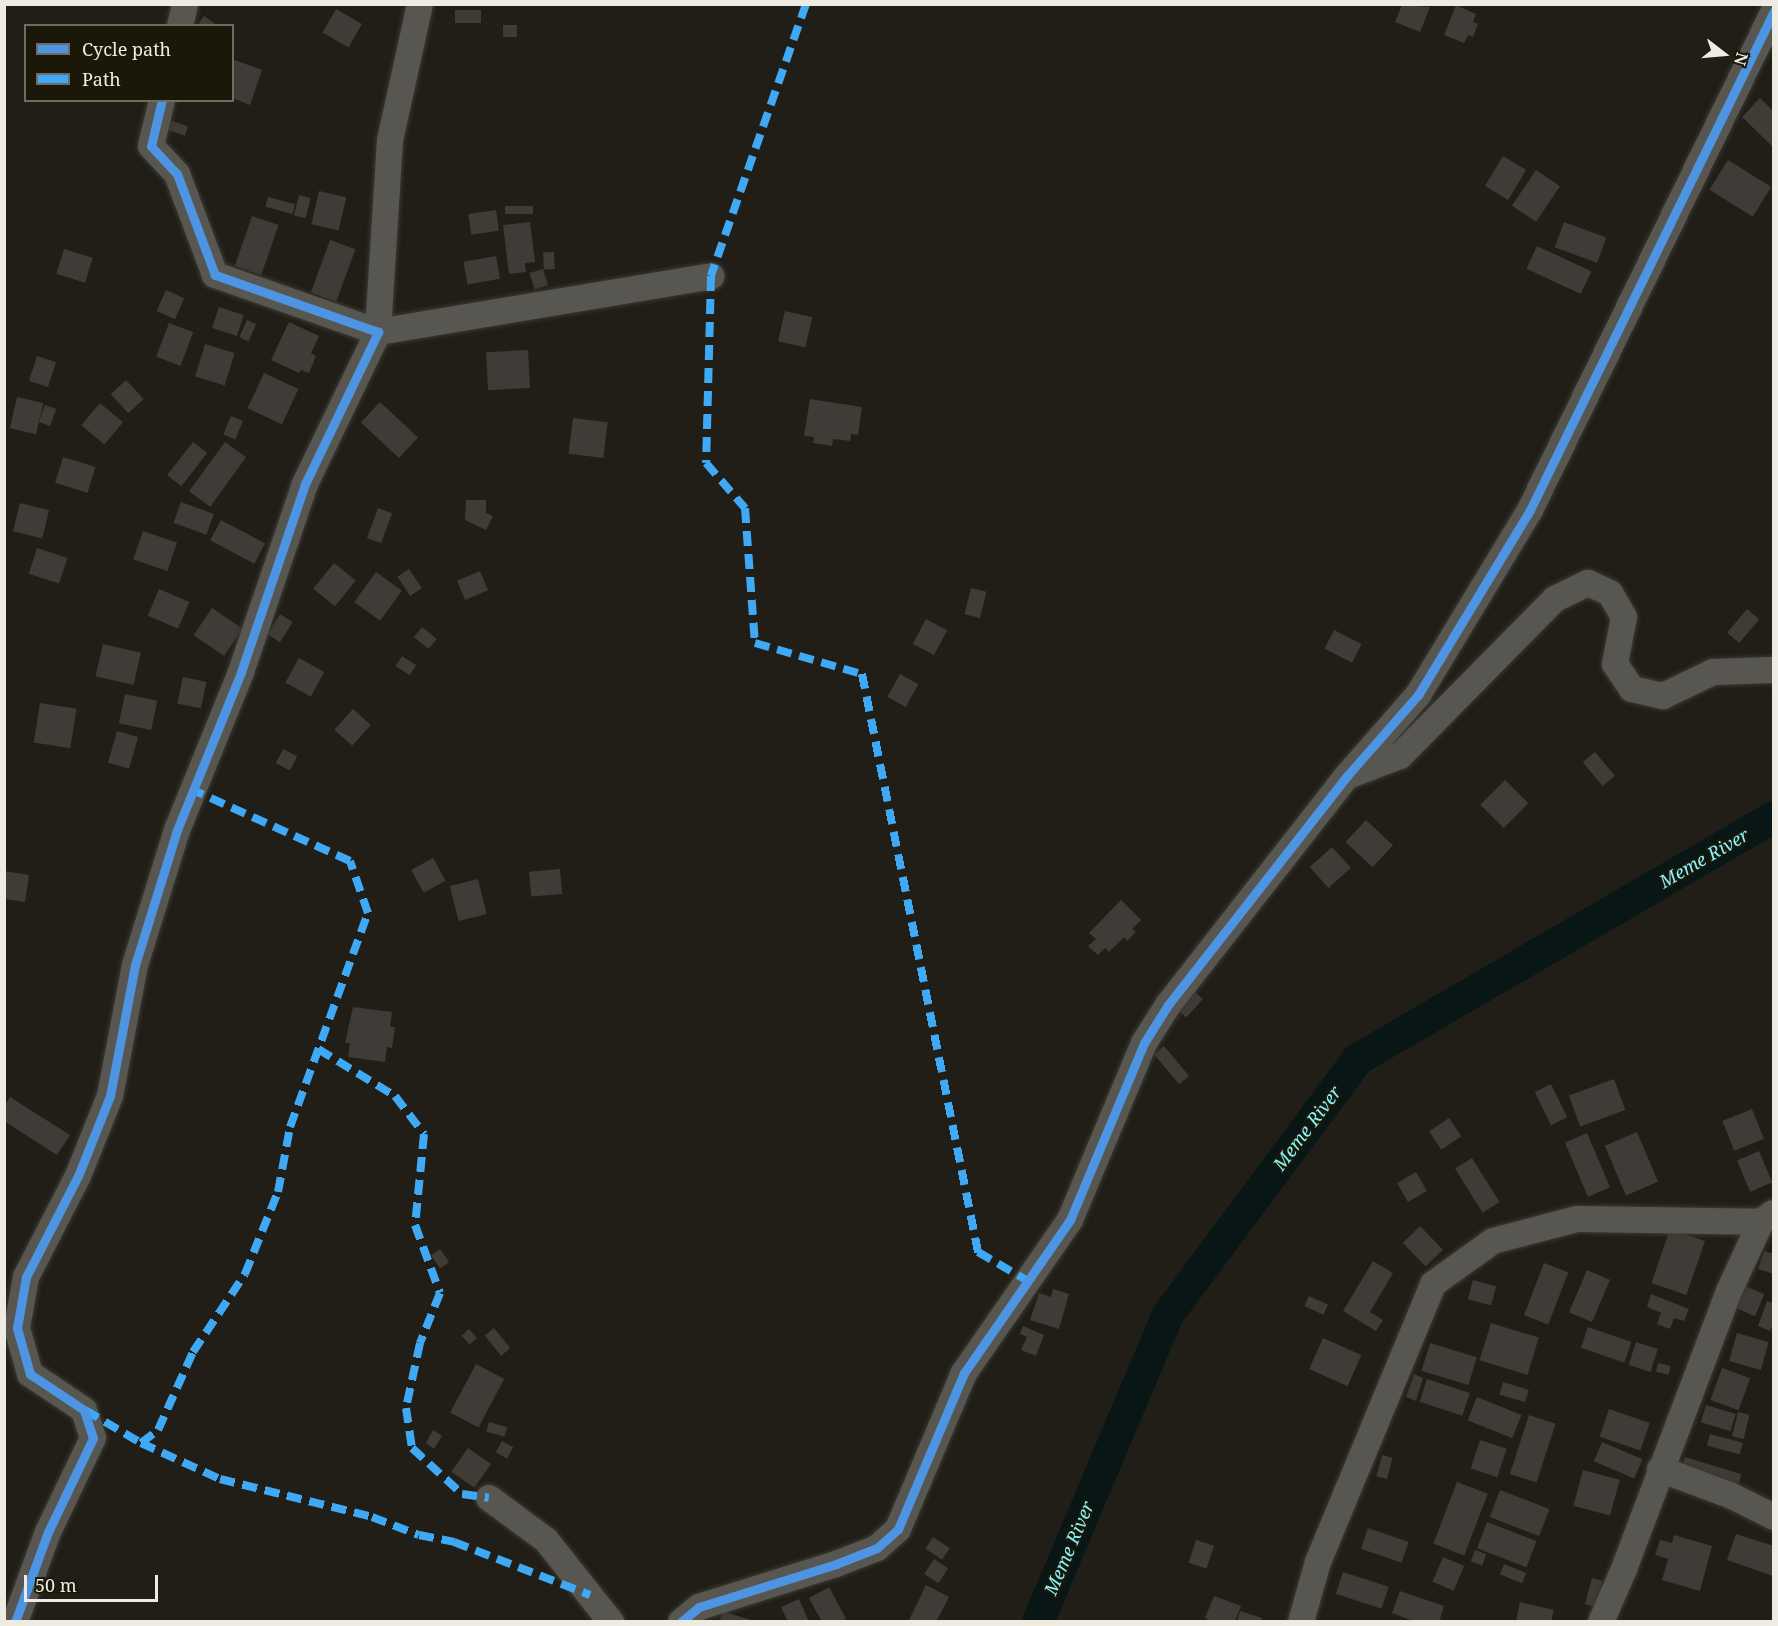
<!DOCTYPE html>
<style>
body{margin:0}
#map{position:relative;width:1778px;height:1626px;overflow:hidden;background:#201e16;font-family:"Noto Serif",serif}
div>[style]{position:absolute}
.river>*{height:32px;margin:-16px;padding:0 16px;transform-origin:16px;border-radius:16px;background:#091616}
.building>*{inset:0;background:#3f3b36;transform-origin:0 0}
.roads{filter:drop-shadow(0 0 2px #3b3933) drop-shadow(0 0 2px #3b3933)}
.minor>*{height:26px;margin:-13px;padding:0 13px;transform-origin:13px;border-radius:13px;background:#575650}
.quiet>*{height:8px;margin-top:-4px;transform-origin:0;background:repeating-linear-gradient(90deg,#3fa9f5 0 15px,transparent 0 23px)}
.cycleway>*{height:9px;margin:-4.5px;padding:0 4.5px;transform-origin:4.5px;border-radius:4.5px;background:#4d94e3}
span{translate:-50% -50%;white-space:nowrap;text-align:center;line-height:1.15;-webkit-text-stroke:4.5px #1b1709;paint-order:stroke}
.water-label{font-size:18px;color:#84f5fc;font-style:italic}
.frame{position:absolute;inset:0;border:6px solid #eeece2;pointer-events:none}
.legend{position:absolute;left:24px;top:24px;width:210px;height:78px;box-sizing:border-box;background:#1b1709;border:2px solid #6f6c60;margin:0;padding:8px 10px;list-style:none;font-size:18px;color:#eeece2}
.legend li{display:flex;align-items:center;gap:12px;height:30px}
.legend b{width:30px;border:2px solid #6f6c60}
.north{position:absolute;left:1694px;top:24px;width:60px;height:60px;-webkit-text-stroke:4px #1b1709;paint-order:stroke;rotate:106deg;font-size:16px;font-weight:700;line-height:24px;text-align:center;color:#eeece2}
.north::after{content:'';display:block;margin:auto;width:21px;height:27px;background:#eeece2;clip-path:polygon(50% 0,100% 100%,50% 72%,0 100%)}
.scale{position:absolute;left:24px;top:1575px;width:134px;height:27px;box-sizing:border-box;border:3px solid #eeece2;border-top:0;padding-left:8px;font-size:18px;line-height:21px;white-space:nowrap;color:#eeece2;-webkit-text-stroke:4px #1b1709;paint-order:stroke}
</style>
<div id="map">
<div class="river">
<i style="left:1038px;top:1622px;width:332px;rotate:-67.1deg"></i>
<i style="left:1167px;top:1316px;width:320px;rotate:-53.4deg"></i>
<i style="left:1358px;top:1059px;width:481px;rotate:-30.2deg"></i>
</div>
<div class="building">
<i style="clip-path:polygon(1402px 5px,1430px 7px,1420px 32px,1395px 22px)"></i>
<i style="clip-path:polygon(1456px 5px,1476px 14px,1473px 22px,1478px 24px,1473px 37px,1468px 35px,1464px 43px,1444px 35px)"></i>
<i style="left:336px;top:9px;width:30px;height:27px;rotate:30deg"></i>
<i style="left:455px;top:10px;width:26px;height:13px"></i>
<i style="clip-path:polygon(204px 16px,218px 26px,197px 26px)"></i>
<i style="left:503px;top:25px;width:14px;height:12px"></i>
<i style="clip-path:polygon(232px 59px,262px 70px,250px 105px,232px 98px)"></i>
<i style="clip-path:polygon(1760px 98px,1774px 112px,1774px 148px,1742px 117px)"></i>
<i style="left:169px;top:120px;width:20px;height:10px;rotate:18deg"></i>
<i style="left:1503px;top:156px;width:27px;height:35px;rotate:31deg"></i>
<i style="left:1728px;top:160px;width:51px;height:35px;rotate:32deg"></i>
<i style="left:1536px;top:170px;width:29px;height:43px;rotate:34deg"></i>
<i style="left:319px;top:191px;width:28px;height:34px;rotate:13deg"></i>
<i style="left:299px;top:195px;width:12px;height:21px;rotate:14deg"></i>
<i style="left:268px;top:197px;width:28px;height:10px;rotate:15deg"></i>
<i style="left:533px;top:206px;width:8px;height:28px;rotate:90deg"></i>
<i style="left:496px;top:210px;width:21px;height:28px;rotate:82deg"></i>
<i style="left:252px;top:216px;width:28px;height:53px;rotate:19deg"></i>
<i style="clip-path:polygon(530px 222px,535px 262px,525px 263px,526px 272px,509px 274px,503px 225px)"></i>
<i style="left:1564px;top:222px;width:45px;height:27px;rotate:20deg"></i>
<i style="left:330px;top:240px;width:27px;height:56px;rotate:20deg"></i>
<i style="left:1537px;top:246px;width:60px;height:25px;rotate:25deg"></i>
<i style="left:64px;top:249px;width:30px;height:26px;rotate:17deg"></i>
<i style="left:554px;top:252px;width:17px;height:11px;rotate:87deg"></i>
<i style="left:496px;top:256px;width:23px;height:33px;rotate:80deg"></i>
<i style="left:543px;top:269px;width:17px;height:14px;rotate:73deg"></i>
<i style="left:166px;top:290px;width:20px;height:23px;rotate:24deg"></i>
<i style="left:219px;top:307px;width:26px;height:22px;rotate:18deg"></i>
<i style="left:785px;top:311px;width:28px;height:31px;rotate:13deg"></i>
<i style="left:247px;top:320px;width:10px;height:19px;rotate:24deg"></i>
<i style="clip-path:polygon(289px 322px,319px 336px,311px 353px,316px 356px,309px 373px,301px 370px,299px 373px,271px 360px)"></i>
<i style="left:169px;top:323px;width:26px;height:36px;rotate:21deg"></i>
<i style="left:205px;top:344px;width:31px;height:34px;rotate:17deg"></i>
<i style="left:528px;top:350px;width:38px;height:42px;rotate:87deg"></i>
<i style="left:37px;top:356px;width:20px;height:26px;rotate:18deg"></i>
<i style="left:264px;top:373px;width:38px;height:39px;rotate:25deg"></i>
<i style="left:126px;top:380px;width:26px;height:21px;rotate:47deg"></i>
<i style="left:17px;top:397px;width:27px;height:32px;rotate:13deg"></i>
<i style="clip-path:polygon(810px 399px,862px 407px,858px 435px,851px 434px,850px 441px,833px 439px,832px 446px,813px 443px,814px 437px,804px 436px)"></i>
<i style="left:380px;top:402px;width:52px;height:28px;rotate:43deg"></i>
<i style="left:100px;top:403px;width:30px;height:29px;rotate:40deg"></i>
<i style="left:45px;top:405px;width:12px;height:18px;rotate:20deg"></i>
<i style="left:231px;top:416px;width:13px;height:20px;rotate:23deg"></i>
<i style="left:573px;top:418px;width:35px;height:36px;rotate:7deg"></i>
<i style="left:193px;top:442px;width:18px;height:42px;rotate:38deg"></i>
<i style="left:225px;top:442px;width:26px;height:61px;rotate:36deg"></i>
<i style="left:63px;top:457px;width:34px;height:27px;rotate:17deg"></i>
<i style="clip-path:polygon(466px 500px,486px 500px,486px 513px,493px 516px,486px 530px,465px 520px)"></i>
<i style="left:181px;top:502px;width:35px;height:22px;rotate:20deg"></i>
<i style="left:20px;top:503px;width:30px;height:29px;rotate:14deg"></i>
<i style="left:378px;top:508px;width:15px;height:32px;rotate:20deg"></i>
<i style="left:221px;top:520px;width:50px;height:23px;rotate:28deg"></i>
<i style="left:143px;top:531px;width:36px;height:30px;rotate:19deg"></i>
<i style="left:37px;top:548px;width:32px;height:27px;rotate:18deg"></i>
<i style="left:334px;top:563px;width:28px;height:33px;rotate:39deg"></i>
<i style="left:409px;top:569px;width:23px;height:14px;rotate:56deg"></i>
<i style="left:480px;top:571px;width:21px;height:25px;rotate:67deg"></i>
<i style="left:376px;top:572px;width:32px;height:37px;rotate:36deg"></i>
<i style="left:971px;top:588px;width:16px;height:27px;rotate:14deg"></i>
<i style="left:159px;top:589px;width:33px;height:29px;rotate:23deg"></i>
<i style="left:212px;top:608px;width:37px;height:33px;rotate:34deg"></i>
<i style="left:1747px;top:609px;width:16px;height:31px;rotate:40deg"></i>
<i style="left:280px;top:614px;width:15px;height:24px;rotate:32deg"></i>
<i style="left:926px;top:619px;width:24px;height:28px;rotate:28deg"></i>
<i style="left:422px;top:627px;width:19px;height:13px;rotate:39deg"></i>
<i style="left:1334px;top:630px;width:31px;height:21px;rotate:27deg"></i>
<i style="left:103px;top:644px;width:39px;height:33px;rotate:13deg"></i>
<i style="left:402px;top:656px;width:17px;height:12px;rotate:33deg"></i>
<i style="left:299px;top:658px;width:29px;height:28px;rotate:29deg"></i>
<i style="left:900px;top:674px;width:21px;height:26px;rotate:29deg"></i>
<i style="left:183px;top:677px;width:24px;height:27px;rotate:12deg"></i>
<i style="left:125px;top:694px;width:33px;height:30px;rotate:12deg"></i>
<i style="left:40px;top:703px;width:37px;height:40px;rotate:9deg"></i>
<i style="left:353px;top:709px;width:24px;height:28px;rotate:42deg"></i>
<i style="left:117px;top:731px;width:22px;height:33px;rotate:16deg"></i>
<i style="left:283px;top:749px;width:16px;height:16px;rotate:27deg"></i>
<i style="left:1595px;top:752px;width:31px;height:16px;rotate:50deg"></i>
<i style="left:1505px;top:780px;width:33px;height:35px;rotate:45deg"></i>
<i style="left:1366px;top:820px;width:37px;height:30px;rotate:43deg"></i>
<i style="left:1332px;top:847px;width:28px;height:30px;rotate:48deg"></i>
<i style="left:433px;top:858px;width:26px;height:25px;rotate:61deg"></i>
<i style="left:560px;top:869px;width:25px;height:31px;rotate:85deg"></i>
<i style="clip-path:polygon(4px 871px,29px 875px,25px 902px,4px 899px)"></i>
<i style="left:478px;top:879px;width:36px;height:29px;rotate:76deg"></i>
<i style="clip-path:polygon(1121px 900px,1141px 920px,1132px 929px,1136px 932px,1127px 941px,1124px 937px,1109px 952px,1105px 948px,1098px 955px,1088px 946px,1096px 939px,1089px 933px)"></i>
<i style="left:1194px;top:991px;width:12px;height:25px;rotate:42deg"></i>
<i style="clip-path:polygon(353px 1007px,392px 1012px,390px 1027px,395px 1027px,392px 1048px,387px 1047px,385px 1062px,348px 1057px,350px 1043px,345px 1043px)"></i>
<i style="left:1164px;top:1046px;width:39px;height:13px;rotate:50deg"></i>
<i style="left:1614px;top:1079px;width:33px;height:48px;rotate:70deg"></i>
<i style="left:1551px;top:1084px;width:37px;height:18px;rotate:64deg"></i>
<i style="clip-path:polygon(10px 1097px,70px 1135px,57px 1155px,4px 1121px,4px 1106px)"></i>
<i style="left:1752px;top:1109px;width:32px;height:32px;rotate:68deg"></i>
<i style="left:1449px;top:1118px;width:22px;height:24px;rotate:56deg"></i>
<i style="left:1637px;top:1132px;width:54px;height:35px;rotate:67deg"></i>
<i style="left:1587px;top:1133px;width:59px;height:24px;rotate:67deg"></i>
<i style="left:1759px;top:1151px;width:34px;height:24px;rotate:67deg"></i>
<i style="left:1472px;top:1158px;width:52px;height:20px;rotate:58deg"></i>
<i style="left:1416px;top:1172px;width:22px;height:22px;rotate:60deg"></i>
<i style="left:1420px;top:1226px;width:33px;height:24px;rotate:46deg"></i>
<i style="left:1670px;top:1229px;width:37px;height:57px;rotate:19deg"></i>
<i style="left:440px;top:1249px;width:16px;height:11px;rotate:55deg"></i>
<i style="clip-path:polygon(1764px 1251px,1774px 1254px,1774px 1274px,1758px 1269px)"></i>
<i style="clip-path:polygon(1373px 1261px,1393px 1273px,1370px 1312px,1383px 1320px,1376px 1331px,1343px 1311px)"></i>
<i style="left:1544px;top:1263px;width:26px;height:56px;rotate:21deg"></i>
<i style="left:1587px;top:1270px;width:25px;height:46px;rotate:23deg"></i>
<i style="left:1473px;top:1280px;width:24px;height:20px;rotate:15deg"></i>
<i style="left:1745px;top:1286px;width:21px;height:24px;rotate:23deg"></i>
<i style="clip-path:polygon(1053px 1289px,1069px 1294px,1059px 1329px,1030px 1320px,1039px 1293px,1051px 1297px)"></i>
<i style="clip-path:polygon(1651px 1294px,1689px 1309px,1684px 1321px,1674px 1318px,1670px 1329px,1657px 1324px,1661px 1313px,1647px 1307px)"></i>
<i style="left:1309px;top:1296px;width:21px;height:11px;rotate:25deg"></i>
<i style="clip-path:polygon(1767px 1301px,1774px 1303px,1774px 1321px,1770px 1331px,1758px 1326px)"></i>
<i style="left:1491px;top:1323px;width:50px;height:39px;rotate:17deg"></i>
<i style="clip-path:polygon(1023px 1326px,1044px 1335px,1036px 1356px,1021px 1350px,1027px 1337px,1020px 1334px)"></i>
<i style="left:1588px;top:1327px;width:46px;height:22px;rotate:19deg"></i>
<i style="left:494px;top:1328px;width:26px;height:12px;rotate:51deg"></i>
<i style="left:469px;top:1329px;width:12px;height:10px;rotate:48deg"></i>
<i style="left:1737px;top:1333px;width:33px;height:29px;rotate:16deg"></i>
<i style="left:1323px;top:1338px;width:42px;height:34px;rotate:24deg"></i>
<i style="left:1636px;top:1342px;width:23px;height:24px;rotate:18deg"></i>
<i style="left:1430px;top:1343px;width:49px;height:29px;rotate:17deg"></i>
<i style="left:1658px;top:1363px;width:13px;height:9px;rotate:13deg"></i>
<i style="left:476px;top:1364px;width:32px;height:55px;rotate:28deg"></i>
<i style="left:1722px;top:1368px;width:30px;height:34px;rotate:20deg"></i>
<i style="clip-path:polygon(1414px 1374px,1423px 1378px,1416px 1401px,1406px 1397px)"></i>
<i style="left:1427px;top:1379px;width:45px;height:24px;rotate:18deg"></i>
<i style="left:1503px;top:1382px;width:27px;height:13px;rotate:17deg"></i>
<i style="left:1477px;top:1397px;width:48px;height:25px;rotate:22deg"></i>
<i style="left:1706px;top:1405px;width:31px;height:18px;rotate:17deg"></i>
<i style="left:1609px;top:1409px;width:43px;height:29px;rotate:19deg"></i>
<i style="left:1738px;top:1412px;width:12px;height:25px;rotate:14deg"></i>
<i style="left:1529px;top:1415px;width:28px;height:62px;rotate:18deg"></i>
<i style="left:489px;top:1422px;width:19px;height:10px;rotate:16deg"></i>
<i style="clip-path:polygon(433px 1430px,442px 1436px,434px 1449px,426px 1443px)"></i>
<i style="left:1710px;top:1434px;width:34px;height:12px;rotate:15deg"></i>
<i style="left:1480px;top:1440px;width:28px;height:30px;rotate:18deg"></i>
<i style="left:502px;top:1441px;width:13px;height:13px;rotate:29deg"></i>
<i style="left:1602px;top:1442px;width:44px;height:21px;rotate:23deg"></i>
<i style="left:468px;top:1448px;width:28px;height:29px;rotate:35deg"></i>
<i style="left:1382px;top:1455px;width:11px;height:22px;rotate:15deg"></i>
<i style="left:1685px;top:1457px;width:59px;height:16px;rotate:17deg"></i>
<i style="left:1583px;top:1470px;width:38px;height:37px;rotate:15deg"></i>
<i style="left:1457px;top:1482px;width:33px;height:66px;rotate:21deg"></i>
<i style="left:1500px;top:1490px;width:53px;height:29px;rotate:21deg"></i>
<i style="left:1487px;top:1522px;width:53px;height:28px;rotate:21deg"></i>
<i style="left:1368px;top:1528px;width:43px;height:22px;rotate:19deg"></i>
<i style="clip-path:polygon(1736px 1534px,1774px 1546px,1773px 1576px,1727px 1560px)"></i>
<i style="clip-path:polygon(1674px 1535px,1712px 1546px,1700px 1591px,1662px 1580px,1668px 1559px,1655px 1555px,1660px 1540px,1672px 1543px)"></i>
<i style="left:933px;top:1537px;width:20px;height:14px;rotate:33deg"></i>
<i style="left:1196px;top:1540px;width:19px;height:24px;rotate:18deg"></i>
<i style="left:1475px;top:1550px;width:12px;height:12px;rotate:20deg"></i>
<i style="left:1443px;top:1557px;width:23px;height:27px;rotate:23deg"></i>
<i style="left:934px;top:1559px;width:17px;height:18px;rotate:33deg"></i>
<i style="left:1504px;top:1564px;width:24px;height:11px;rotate:22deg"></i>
<i style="left:1343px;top:1572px;width:48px;height:23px;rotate:18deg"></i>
<i style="left:1592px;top:1578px;width:11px;height:27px;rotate:15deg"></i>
<i style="clip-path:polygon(926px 1585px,949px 1597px,936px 1622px,908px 1622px)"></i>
<i style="clip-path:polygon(829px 1587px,846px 1619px,841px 1622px,822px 1622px,809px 1598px)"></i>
<i style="clip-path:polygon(1400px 1591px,1444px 1606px,1439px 1622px,1416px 1622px,1392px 1613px)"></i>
<i style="clip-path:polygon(1214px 1596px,1241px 1606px,1235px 1622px,1214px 1622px,1205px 1618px)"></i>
<i style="clip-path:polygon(799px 1599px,809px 1622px,788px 1622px,781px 1607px)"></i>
<i style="clip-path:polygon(1520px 1602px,1554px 1610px,1551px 1622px,1516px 1622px)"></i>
<i style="clip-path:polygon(723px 1611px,753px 1621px,753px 1622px,719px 1622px)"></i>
<i style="clip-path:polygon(1240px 1611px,1262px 1618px,1261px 1622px,1237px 1622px)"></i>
</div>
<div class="roads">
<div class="minor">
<i style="left:420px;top:4px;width:139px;rotate:102.4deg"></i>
<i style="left:390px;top:140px;width:192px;rotate:93.6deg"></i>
<i style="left:378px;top:332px;width:338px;rotate:-9.5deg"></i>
<i style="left:180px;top:26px;width:23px;rotate:-77deg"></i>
<i style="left:1350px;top:775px;width:53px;rotate:-20.8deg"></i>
<i style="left:1400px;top:756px;width:221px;rotate:-45.4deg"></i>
<i style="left:1555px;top:599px;width:37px;rotate:-26deg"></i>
<i style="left:1588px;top:583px;width:24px;rotate:24deg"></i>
<i style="left:1610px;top:593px;width:28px;rotate:60deg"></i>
<i style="left:1624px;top:617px;width:48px;rotate:100.8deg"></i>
<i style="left:1615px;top:664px;width:30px;rotate:56deg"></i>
<i style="left:1632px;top:689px;width:32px;rotate:13deg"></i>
<i style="left:1663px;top:696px;width:55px;rotate:-25.6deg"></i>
<i style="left:1713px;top:672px;width:61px;rotate:-1.9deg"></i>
<i style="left:1660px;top:1469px;width:77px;rotate:20.6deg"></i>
<i style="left:1732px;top:1496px;width:47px;rotate:26.6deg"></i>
<i style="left:489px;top:1498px;width:71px;rotate:36.4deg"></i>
<i style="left:546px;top:1540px;width:105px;rotate:51.6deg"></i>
<i style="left:15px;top:1622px;width:96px;rotate:-69.9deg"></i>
<i style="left:48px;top:1532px;width:104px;rotate:-64.4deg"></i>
<i style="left:93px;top:1438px;width:29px;rotate:-108deg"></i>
<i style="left:84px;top:1410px;width:65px;rotate:-146.3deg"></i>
<i style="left:30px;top:1374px;width:48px;rotate:-105.8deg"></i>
<i style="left:17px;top:1328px;width:52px;rotate:-80deg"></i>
<i style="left:26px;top:1277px;width:114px;rotate:-62.8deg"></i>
<i style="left:78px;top:1176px;width:86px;rotate:-68.2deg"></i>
<i style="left:110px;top:1096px;width:133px;rotate:-79.2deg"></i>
<i style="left:135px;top:965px;width:141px;rotate:-72.7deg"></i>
<i style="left:177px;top:830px;width:170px;rotate:-67.9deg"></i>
<i style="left:241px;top:672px;width:199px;rotate:-71.2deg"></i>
<i style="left:305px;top:484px;width:169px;rotate:-64.3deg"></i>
<i style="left:378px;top:332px;width:173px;rotate:-160.7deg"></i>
<i style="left:215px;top:275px;width:108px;rotate:-110.6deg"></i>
<i style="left:177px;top:174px;width:38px;rotate:-133deg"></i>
<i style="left:151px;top:146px;width:47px;rotate:-76.6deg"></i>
<i style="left:681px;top:1622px;width:23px;rotate:-40deg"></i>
<i style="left:699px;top:1607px;width:144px;rotate:-17.4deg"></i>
<i style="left:836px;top:1564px;width:44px;rotate:-21.3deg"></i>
<i style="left:877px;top:1548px;width:28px;rotate:-42deg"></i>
<i style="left:898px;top:1529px;width:169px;rotate:-67.1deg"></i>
<i style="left:964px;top:1373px;width:186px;rotate:-55.3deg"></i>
<i style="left:1070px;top:1220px;width:192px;rotate:-67.3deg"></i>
<i style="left:1144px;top:1043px;width:45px;rotate:-57.7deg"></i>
<i style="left:1168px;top:1005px;width:291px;rotate:-52deg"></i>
<i style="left:1347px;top:776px;width:108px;rotate:-48.8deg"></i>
<i style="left:1418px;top:695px;width:216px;rotate:-58.8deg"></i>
<i style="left:1530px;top:510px;width:555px;rotate:-63.94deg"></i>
<i style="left:1301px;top:1622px;width:62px;rotate:-74.2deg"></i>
<i style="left:1318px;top:1562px;width:301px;rotate:-67.5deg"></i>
<i style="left:1433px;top:1284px;width:74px;rotate:-35.6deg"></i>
<i style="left:1493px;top:1241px;width:87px;rotate:-14.7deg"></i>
<i style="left:1577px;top:1219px;width:184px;rotate:0.9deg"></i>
<i style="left:1601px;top:1622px;width:58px;rotate:-66.5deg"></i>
<i style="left:1624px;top:1569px;width:297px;rotate:-69.3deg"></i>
<i style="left:1729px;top:1291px;width:76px;rotate:-65.1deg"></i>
<i style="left:1761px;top:1222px;width:15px;rotate:-37deg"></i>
</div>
</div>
<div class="quiet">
<i style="left:806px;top:4px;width:288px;rotate:109.3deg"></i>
<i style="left:711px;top:276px;width:187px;rotate:91.5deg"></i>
<i style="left:706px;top:463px;width:60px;rotate:49.1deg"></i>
<i style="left:745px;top:508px;width:135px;rotate:85.8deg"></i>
<i style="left:755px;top:643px;width:111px;rotate:16.2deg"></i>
<i style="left:862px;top:674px;width:590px;rotate:78.65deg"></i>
<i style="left:978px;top:1252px;width:58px;rotate:30.1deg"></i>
<i style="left:318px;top:1049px;width:90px;rotate:31.4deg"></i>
<i style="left:395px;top:1096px;width:48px;rotate:52.7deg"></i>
<i style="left:424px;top:1134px;width:91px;rotate:95.6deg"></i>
<i style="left:415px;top:1225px;width:72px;rotate:69.8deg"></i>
<i style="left:440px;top:1293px;width:54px;rotate:111.8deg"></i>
<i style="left:420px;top:1343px;width:66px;rotate:102.2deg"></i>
<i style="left:406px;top:1408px;width:40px;rotate:81.5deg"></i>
<i style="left:412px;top:1448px;width:68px;rotate:42.6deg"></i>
<i style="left:462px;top:1494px;width:27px;rotate:8deg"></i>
<i style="left:85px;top:1410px;width:65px;rotate:30.5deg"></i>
<i style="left:141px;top:1443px;width:87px;rotate:24.5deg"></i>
<i style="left:220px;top:1479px;width:157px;rotate:14deg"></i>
<i style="left:372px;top:1517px;width:50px;rotate:21deg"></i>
<i style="left:419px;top:1535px;width:36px;rotate:11deg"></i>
<i style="left:454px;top:1542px;width:146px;rotate:21.3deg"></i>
<i style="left:141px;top:1443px;width:21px;rotate:-37deg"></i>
<i style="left:158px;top:1430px;width:85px;rotate:-65.8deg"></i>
<i style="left:193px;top:1352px;width:94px;rotate:-56.3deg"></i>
<i style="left:245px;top:1274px;width:88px;rotate:-68.1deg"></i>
<i style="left:278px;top:1192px;width:66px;rotate:-79.5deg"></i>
<i style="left:290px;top:1127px;width:228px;rotate:-70deg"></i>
<i style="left:368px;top:913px;width:55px;rotate:-109.1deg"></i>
<i style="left:350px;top:861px;width:172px;rotate:-155.7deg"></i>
</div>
<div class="cycleway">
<i style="left:15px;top:1622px;width:96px;rotate:-69.9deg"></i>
<i style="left:48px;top:1532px;width:104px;rotate:-64.4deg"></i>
<i style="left:93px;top:1438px;width:29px;rotate:-108deg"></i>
<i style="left:84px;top:1410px;width:65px;rotate:-146.3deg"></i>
<i style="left:30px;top:1374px;width:48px;rotate:-105.8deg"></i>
<i style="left:17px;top:1328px;width:52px;rotate:-80deg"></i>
<i style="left:26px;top:1277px;width:114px;rotate:-62.8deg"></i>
<i style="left:78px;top:1176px;width:86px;rotate:-68.2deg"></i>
<i style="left:110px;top:1096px;width:133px;rotate:-79.2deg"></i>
<i style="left:135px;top:965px;width:141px;rotate:-72.7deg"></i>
<i style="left:177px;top:830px;width:170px;rotate:-67.9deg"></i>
<i style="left:241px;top:672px;width:199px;rotate:-71.2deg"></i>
<i style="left:305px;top:484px;width:169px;rotate:-64.3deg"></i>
<i style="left:378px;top:332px;width:173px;rotate:-160.7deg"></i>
<i style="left:215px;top:275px;width:108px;rotate:-110.6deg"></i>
<i style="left:177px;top:174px;width:38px;rotate:-133deg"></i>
<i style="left:151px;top:146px;width:47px;rotate:-76.6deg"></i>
<i style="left:681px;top:1622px;width:23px;rotate:-40deg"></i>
<i style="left:699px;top:1607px;width:144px;rotate:-17.4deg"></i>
<i style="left:836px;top:1564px;width:44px;rotate:-21.3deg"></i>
<i style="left:877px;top:1548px;width:28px;rotate:-42deg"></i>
<i style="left:898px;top:1529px;width:169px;rotate:-67.1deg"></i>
<i style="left:964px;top:1373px;width:186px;rotate:-55.3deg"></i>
<i style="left:1070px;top:1220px;width:192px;rotate:-67.3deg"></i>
<i style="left:1144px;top:1043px;width:45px;rotate:-57.7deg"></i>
<i style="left:1168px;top:1005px;width:291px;rotate:-52deg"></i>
<i style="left:1347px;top:776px;width:108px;rotate:-48.8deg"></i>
<i style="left:1418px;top:695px;width:216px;rotate:-58.8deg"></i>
<i style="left:1530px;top:510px;width:555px;rotate:-63.94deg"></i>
</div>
<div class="water-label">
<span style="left:1704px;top:858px;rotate:-30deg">Meme River</span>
<span style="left:1307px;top:1128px;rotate:-53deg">Meme River</span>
<span style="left:1069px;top:1548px;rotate:-67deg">Meme River</span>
</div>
<div class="frame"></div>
<ul class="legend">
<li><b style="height:8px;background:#4d94e3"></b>Cycle path</li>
<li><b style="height:8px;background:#3fa9f5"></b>Path</li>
</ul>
<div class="north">N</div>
<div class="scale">50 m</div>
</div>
